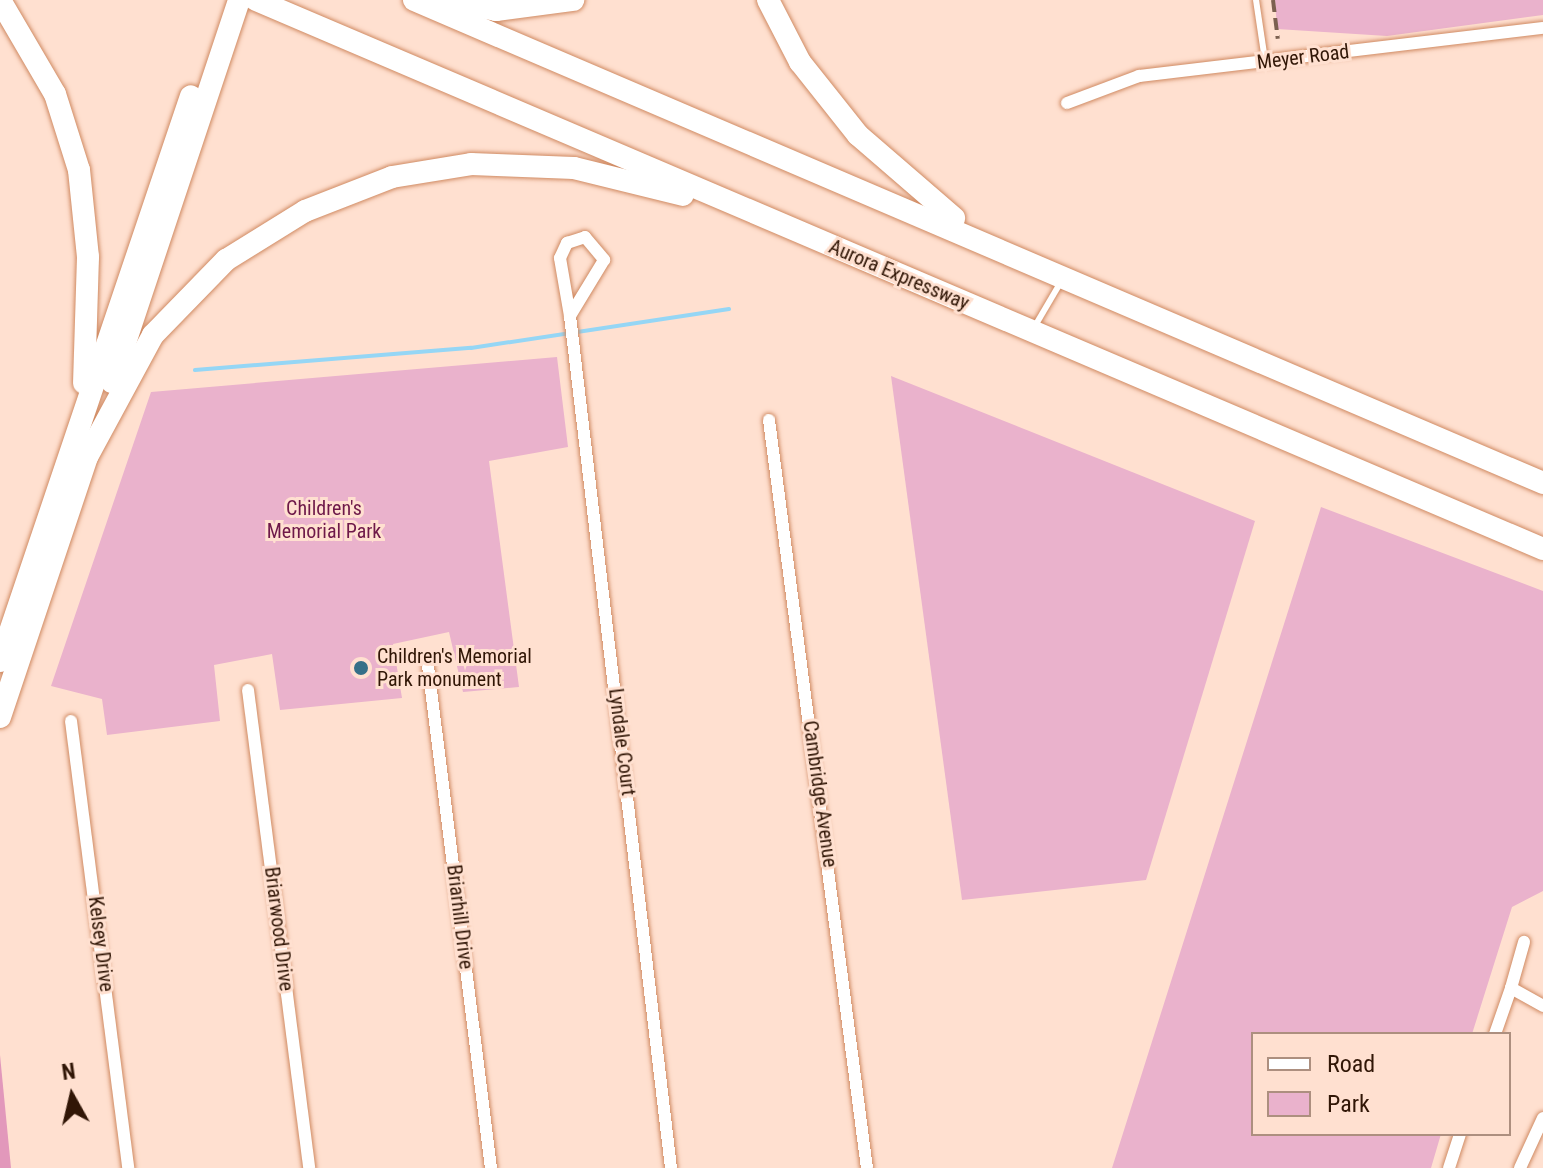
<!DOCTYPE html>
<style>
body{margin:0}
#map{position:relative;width:1543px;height:1168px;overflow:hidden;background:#ffe0d0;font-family:"Roboto Condensed",sans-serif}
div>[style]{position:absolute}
.green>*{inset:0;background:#eab2cc}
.forest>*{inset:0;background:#e298bb}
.stream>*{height:4px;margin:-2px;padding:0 2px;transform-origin:2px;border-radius:2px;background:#95d6f5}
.roads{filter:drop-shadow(0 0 2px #d08a62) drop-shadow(0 0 2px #d08a62)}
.service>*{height:6px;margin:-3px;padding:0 3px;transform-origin:3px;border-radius:3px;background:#fff}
.minor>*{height:12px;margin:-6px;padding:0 6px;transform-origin:6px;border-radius:6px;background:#fff}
.motorway>*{height:22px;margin:-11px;padding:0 11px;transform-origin:11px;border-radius:11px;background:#fff}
.rail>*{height:4px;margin-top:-2px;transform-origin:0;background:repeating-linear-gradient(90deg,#7c6050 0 12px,transparent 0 18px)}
.dots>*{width:22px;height:22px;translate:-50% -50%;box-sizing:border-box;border:4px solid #ffe0d0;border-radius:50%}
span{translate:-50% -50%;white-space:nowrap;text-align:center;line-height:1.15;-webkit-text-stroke:6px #ffe0d0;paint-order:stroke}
.street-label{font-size:20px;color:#311606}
.park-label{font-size:20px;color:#6e1849}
.poi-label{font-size:20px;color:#311606}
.left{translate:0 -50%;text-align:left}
.legend{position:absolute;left:1251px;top:1032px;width:260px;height:104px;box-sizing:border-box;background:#ffe0d0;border:2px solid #ad8f7f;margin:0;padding:10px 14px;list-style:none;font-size:24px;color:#311606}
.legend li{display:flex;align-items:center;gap:16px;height:40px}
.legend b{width:40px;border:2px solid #ad8f7f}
.north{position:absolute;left:32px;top:1056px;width:80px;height:80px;-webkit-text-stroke:6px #ffe0d0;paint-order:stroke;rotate:352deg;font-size:22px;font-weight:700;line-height:32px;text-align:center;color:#311606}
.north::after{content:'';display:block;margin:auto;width:28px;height:36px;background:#311606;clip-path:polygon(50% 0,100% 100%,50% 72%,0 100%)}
</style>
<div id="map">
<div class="green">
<i style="clip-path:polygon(1275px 0,1543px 0,1543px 15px,1387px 36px,1277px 29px)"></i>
<i style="clip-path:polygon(557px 357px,568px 447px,489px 461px,519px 687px,463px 692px,449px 632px,393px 644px,402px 698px,280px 710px,272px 654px,214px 665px,220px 721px,107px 735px,102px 699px,51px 686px,151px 392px)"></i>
<i style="clip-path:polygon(891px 376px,1255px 521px,1146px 880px,962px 900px)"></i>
<i style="clip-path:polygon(1321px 507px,1543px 591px,1543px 891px,1512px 907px,1472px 1034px,1253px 1034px,1253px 1134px,1441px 1134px,1431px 1168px,1112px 1168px)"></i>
</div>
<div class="forest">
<i style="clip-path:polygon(0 1055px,11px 1168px,0 1168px)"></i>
</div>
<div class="stream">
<i style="left:195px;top:370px;width:277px;rotate:-4.6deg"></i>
<i style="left:471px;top:348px;width:261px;rotate:-8.6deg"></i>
</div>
<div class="roads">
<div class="service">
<i style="left:1256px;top:0;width:61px;rotate:81.5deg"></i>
<i style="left:1035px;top:326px;width:53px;rotate:-59.6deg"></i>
</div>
<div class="minor">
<i style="left:1067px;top:103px;width:77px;rotate:-20.6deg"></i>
<i style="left:1139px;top:76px;width:407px;rotate:-6.8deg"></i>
<i style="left:585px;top:237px;width:30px;rotate:50deg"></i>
<i style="left:604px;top:260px;width:66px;rotate:121.3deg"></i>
<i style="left:570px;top:316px;width:59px;rotate:-99.8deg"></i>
<i style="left:560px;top:258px;width:17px;rotate:-65deg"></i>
<i style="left:567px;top:243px;width:19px;rotate:-18deg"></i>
<i style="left:570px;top:316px;width:858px;rotate:83.24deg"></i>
<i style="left:769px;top:420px;width:754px;rotate:82.54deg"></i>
<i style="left:428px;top:666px;width:506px;rotate:82.85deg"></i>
<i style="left:248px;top:690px;width:482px;rotate:82.7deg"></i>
<i style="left:71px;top:721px;width:451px;rotate:82.7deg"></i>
<i style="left:1511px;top:988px;width:48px;rotate:-74.2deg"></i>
<i style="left:1495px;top:1034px;width:49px;rotate:-70.8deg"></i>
<i style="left:1511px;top:988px;width:37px;rotate:29deg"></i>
<i style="left:1449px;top:1168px;width:36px;rotate:-72deg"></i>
<i style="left:1520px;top:1168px;width:55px;rotate:-65.3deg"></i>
</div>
<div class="motorway">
<i style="left:0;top:0;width:109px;rotate:59.7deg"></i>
<i style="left:55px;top:94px;width:80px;rotate:72.5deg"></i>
<i style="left:79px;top:170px;width:87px;rotate:84.1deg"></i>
<i style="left:88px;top:257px;width:126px;rotate:91.8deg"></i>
<i style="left:256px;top:0;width:1399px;rotate:23.1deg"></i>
<i style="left:414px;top:0;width:1228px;rotate:23.16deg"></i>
<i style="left:445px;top:0;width:52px;rotate:11.1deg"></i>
<i style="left:496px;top:10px;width:78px;rotate:-7.4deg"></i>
<i style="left:768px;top:0;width:70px;rotate:62.7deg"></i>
<i style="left:800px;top:62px;width:93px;rotate:51.5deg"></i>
<i style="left:858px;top:135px;width:127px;rotate:40.8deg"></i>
<i style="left:112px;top:382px;width:403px;rotate:-71.6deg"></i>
<i style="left:87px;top:457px;width:139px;rotate:-61.6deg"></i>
<i style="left:153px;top:335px;width:105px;rotate:-45.8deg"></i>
<i style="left:226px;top:260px;width:93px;rotate:-31.8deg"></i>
<i style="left:305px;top:211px;width:93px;rotate:-21.3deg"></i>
<i style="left:392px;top:177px;width:80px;rotate:-9.3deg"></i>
<i style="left:471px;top:164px;width:103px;rotate:2.2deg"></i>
<i style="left:574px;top:168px;width:112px;rotate:13.9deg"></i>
<i style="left:0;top:661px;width:596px;rotate:-71.32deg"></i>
<i style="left:0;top:717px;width:287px;rotate:-71.5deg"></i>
</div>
</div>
<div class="rail">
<i style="left:1273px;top:0;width:39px;rotate:83deg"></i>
</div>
<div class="dots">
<i style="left:361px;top:668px;background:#366f88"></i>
</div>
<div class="street-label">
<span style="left:1303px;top:57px;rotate:-7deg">Meyer Road</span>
<span style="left:899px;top:275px;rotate:23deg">Aurora Expressway</span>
<span style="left:622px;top:742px;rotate:83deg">Lyndale Court</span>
<span style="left:820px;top:794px;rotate:82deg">Cambridge Avenue</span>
<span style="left:460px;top:917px;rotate:83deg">Briarhill Drive</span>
<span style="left:279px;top:929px;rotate:83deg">Briarwood Drive</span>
<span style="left:101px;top:944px;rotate:83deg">Kelsey Drive</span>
</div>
<div class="park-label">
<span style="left:324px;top:520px">Children's<br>Memorial Park</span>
</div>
<div class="poi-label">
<span class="left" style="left:377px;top:668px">Children's Memorial<br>Park monument</span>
</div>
<ul class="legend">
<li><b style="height:10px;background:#fff"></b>Road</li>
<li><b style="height:22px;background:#eab2cc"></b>Park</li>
</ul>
<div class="north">N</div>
</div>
